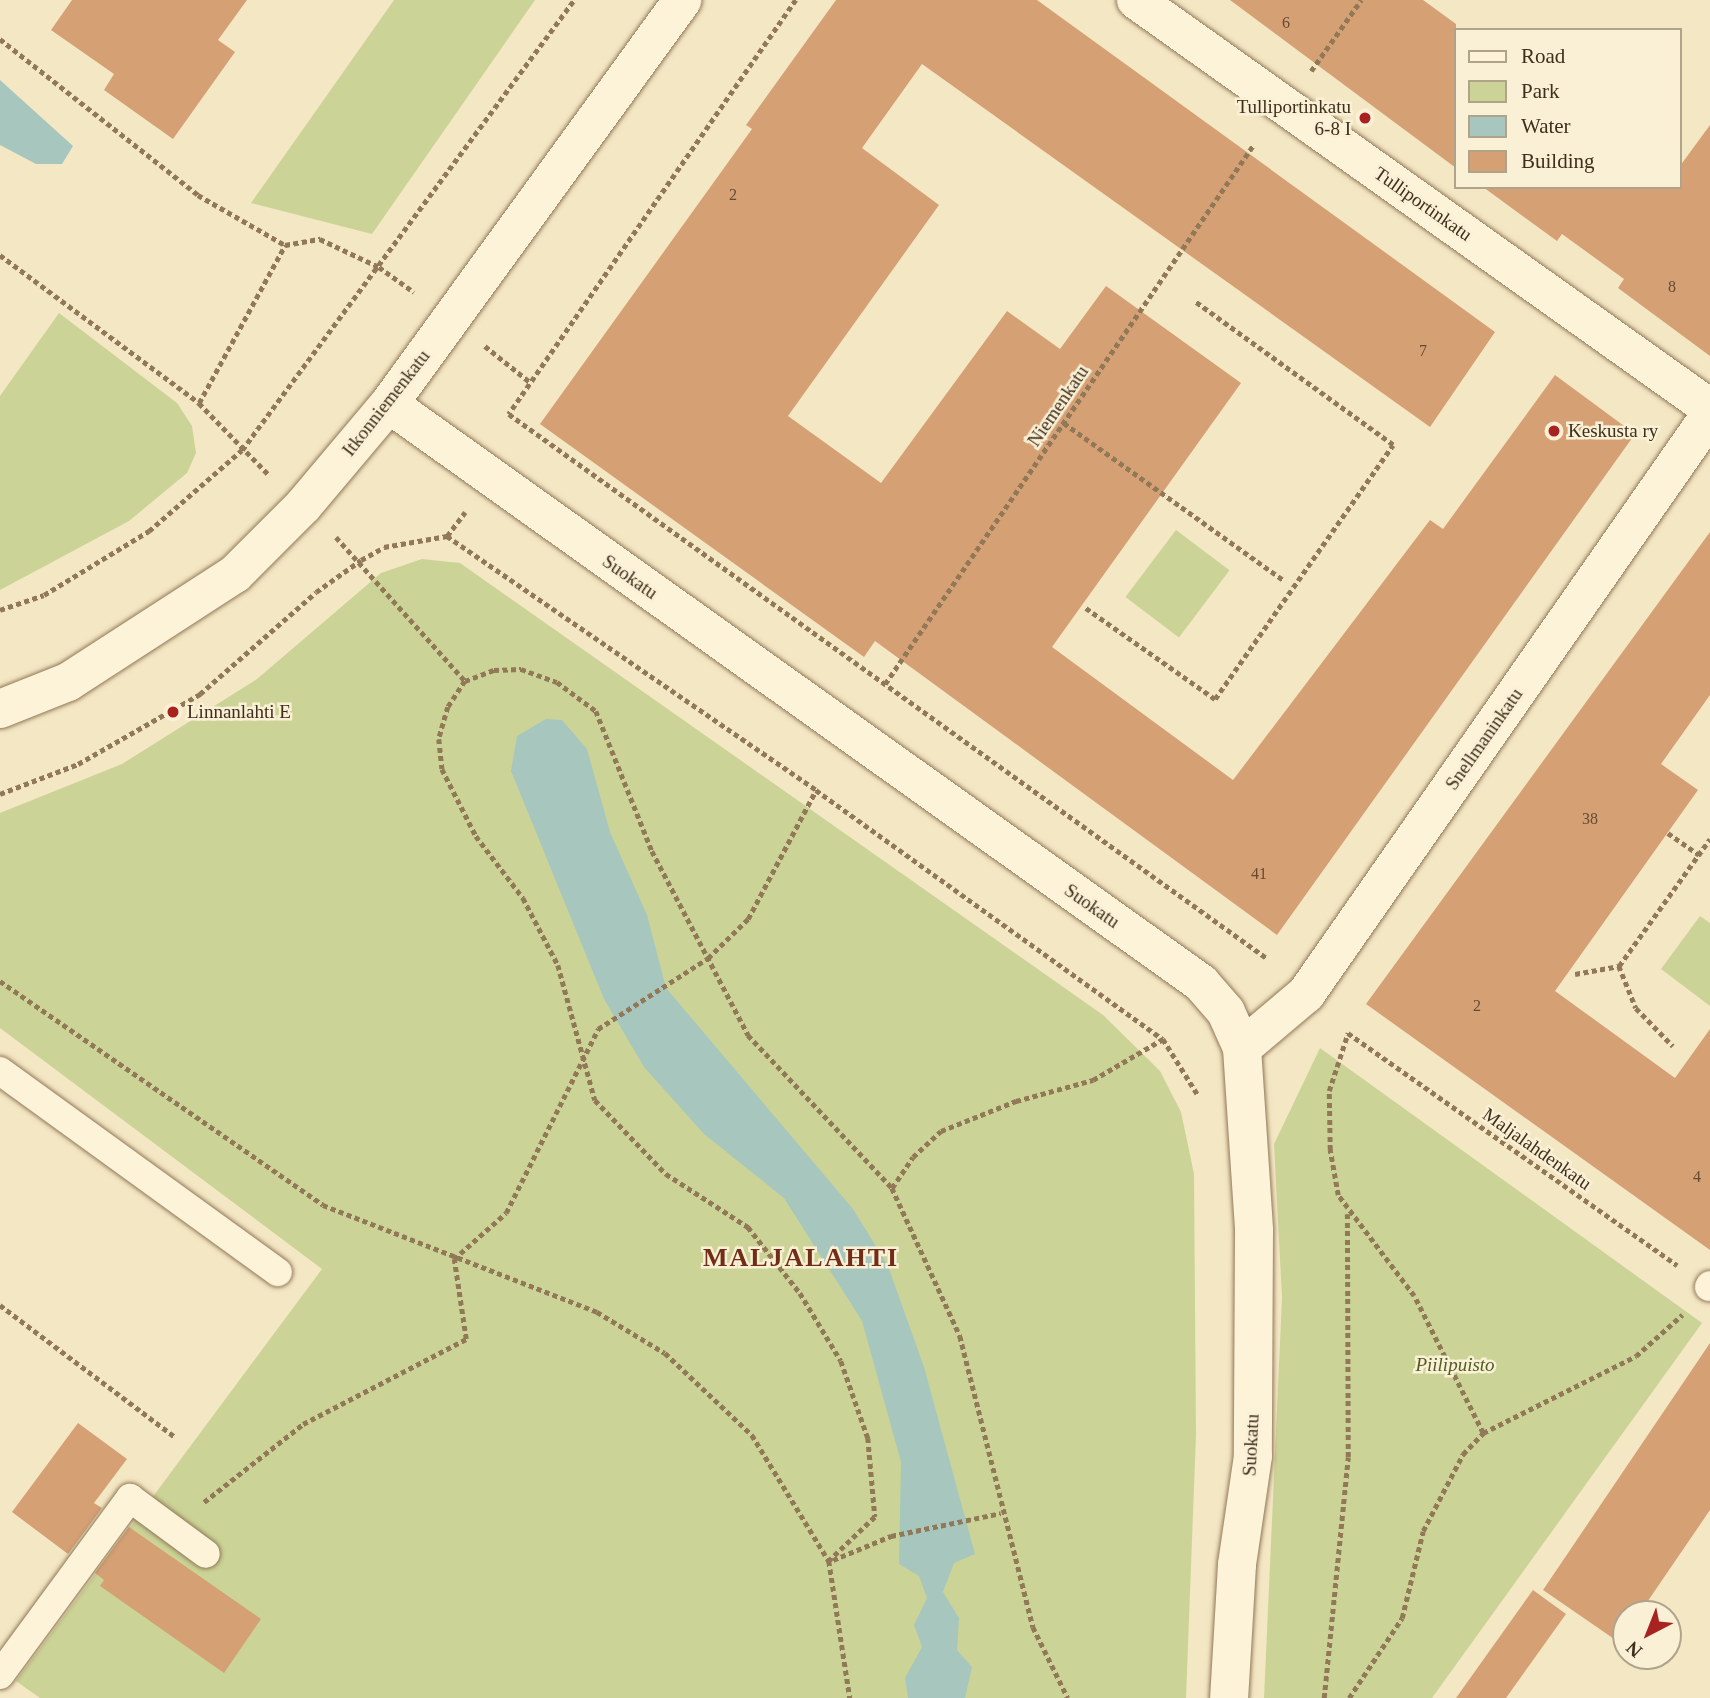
<!DOCTYPE html>
<style>
body{margin:0}
#map{position:relative;width:1710px;height:1698px;overflow:hidden;background:#f4e7c4;font-family:"Times New Roman",serif}
div>[style]{position:absolute}
.green>*{inset:0;background:#cbd496;transform-origin:0 0}
.water>*{inset:0;background:#a6c6be}
.building>*{inset:0;background:#d6a075}
.path>*{height:4.5px;margin-top:-2.25px;transform-origin:0;background:repeating-linear-gradient(90deg,#917857 0 5px,transparent 0 8.5px)}
.roads{filter:drop-shadow(0 0 2px #917857) drop-shadow(0 0 2px #917857)}
.lane>*{height:28px;margin:-14px;padding:0 14px;transform-origin:14px;border-radius:14px;background:#fdf3d9}
.street>*{height:38px;margin:-19px;padding:0 19px;transform-origin:19px;border-radius:19px;background:#fdf3d9}
.secondary>*{height:38px;margin:-19px;padding:0 19px;transform-origin:19px;border-radius:19px;background:#fdf3d9}
.dots>*{width:19px;height:19px;translate:-50% -50%;box-sizing:border-box;border:4px solid #faf0d5;border-radius:50%}
span{translate:-50% -50%;white-space:nowrap;text-align:center;line-height:1.15;-webkit-text-stroke:5px #faf0d5;paint-order:stroke}
.number-label{font-size:16px;color:#654b33}
.number-label span{-webkit-text-stroke-width:0}
.poi-label{font-size:19px;color:#3f2f1d}
.right{translate:-100% -50%;text-align:right}
.left{translate:0 -50%;text-align:left}
.street-label{font-size:19px;color:#3f2f1d}
.park-label{font-size:19px;color:#4d5e21;font-style:italic}
.district-label{font-size:26px;color:#722d17;font-weight:700;letter-spacing:2px}
.legend{position:absolute;left:1454px;top:28px;width:228px;height:161px;box-sizing:border-box;background:#faf0d5;border:2px solid #afa38b;margin:0;padding:9px 12px;list-style:none;font-size:21px;color:#3f2f1d}
.legend li{display:flex;align-items:center;gap:14px;height:35px}
.legend b{width:35px;border:2px solid #afa38b}
.north{position:absolute;left:1612px;top:1600px;width:70px;height:70px;box-sizing:border-box;background:#faf0d5;border:2px solid #afa38b;border-radius:50%;rotate:222deg;font-size:19px;font-weight:700;line-height:28px;text-align:center;color:#3f2f1d}
.north::after{content:'';display:block;margin:auto;width:24px;height:32px;background:#a82320;clip-path:polygon(50% 0,100% 100%,50% 72%,0 100%)}
</style>
<div id="map">
<div class="green">
<i style="clip-path:polygon(394px 0,535px 0,372px 234px,251px 203px)"></i>
<i style="clip-path:polygon(59px 313px,177px 403px,192px 426px,196px 453px,187px 473px,129px 521px,0 590px,0 396px)"></i>
<i style="left:1176px;top:530px;width:67px;height:84px;rotate:37deg"></i>
<i style="clip-path:polygon(422px 559px,460px 563px,1103px 1015px,1160px 1071px,1181px 1112px,1194px 1174px,1196px 1435px,1186px 1698px,40px 1698px,16px 1681px,322px 1269px,0 1028px,0 813px,122px 764px,257px 679px,381px 573px)"></i>
<i style="clip-path:polygon(1700px 916px,1710px 923px,1710px 1006px,1661px 969px)"></i>
<i style="clip-path:polygon(1320px 1048px,1702px 1323px,1432px 1698px,1264px 1698px,1282px 1298px,1274px 1144px)"></i>
</div>
<div class="water">
<i style="clip-path:polygon(0 80px,73px 146px,62px 164px,36px 164px,0 145px)"></i>
<i style="clip-path:polygon(546px 719px,562px 720px,587px 749px,610px 832px,647px 915px,666px 988px,853px 1209px,888px 1266px,924px 1367px,975px 1554px,954px 1563px,943px 1592px,959px 1618px,957px 1650px,972px 1667px,965px 1698px,908px 1698px,905px 1678px,922px 1647px,914px 1625px,927px 1598px,919px 1576px,899px 1564px,901px 1462px,862px 1321px,784px 1198px,704px 1134px,644px 1067px,604px 999px,511px 771px,517px 736px)"></i>
</div>
<div class="building">
<i style="clip-path:polygon(72px 0,247px 0,218px 40px,235px 52px,173px 139px,104px 90px,114px 74px,51px 30px)"></i>
<i style="clip-path:polygon(836px 0,1037px 0,1495px 332px,1430px 427px,922px 64px,862px 148px,939px 205px,788px 416px,881px 483px,1007px 311px,1060px 349px,1106px 286px,1241px 383px,1052px 647px,1233px 780px,1430px 520px,1443px 529px,1555px 375px,1635px 434px,1277px 935px,875px 641px,864px 657px,540px 424px,752px 129px,746px 125px)"></i>
<i style="clip-path:polygon(1230px 0,1423px 0,1456px 24px,1456px 168px)"></i>
<i style="clip-path:polygon(1710px 125px,1710px 356px,1618px 288px,1624px 279px,1562px 234px,1557px 241px,1483px 187px,1680px 187px,1680px 166px)"></i>
<i style="clip-path:polygon(1710px 532px,1710px 695px,1661px 764px,1698px 790px,1555px 991px,1675px 1078px,1710px 1029px,1710px 1250px,1366px 1004px)"></i>
<i style="clip-path:polygon(1710px 1343px,1710px 1510px,1639px 1614px,1626px 1614px,1620px 1643px,1543px 1590px)"></i>
<i style="clip-path:polygon(78px 1423px,127px 1459px,94px 1503px,102px 1508px,68px 1554px,12px 1512px)"></i>
<i style="clip-path:polygon(129px 1527px,261px 1619px,224px 1673px,100px 1586px,104px 1580px,95px 1573px)"></i>
<i style="clip-path:polygon(1533px 1590px,1566px 1614px,1506px 1698px,1456px 1698px)"></i>
</div>
<div class="path">
<i style="left:796px;top:0;width:504px;rotate:124.73deg"></i>
<i style="left:509px;top:414px;width:934px;rotate:35.68deg"></i>
<i style="left:0;top:39px;width:252px;rotate:38.2deg"></i>
<i style="left:198px;top:195px;width:100px;rotate:29.9deg"></i>
<i style="left:285px;top:245px;width:36px;rotate:-10deg"></i>
<i style="left:320px;top:239px;width:65px;rotate:25.4deg"></i>
<i style="left:379px;top:267px;width:43px;rotate:35.5deg"></i>
<i style="left:1311px;top:71px;width:87px;rotate:-54.8deg"></i>
<i style="left:0;top:255px;width:248px;rotate:36.6deg"></i>
<i style="left:199px;top:403px;width:102px;rotate:45.8deg"></i>
<i style="left:485px;top:346px;width:58px;rotate:38.7deg"></i>
<i style="left:199px;top:403px;width:180px;rotate:-61.4deg"></i>
<i style="left:1064px;top:423px;width:269px;rotate:35.6deg"></i>
<i style="left:447px;top:536px;width:30px;rotate:-53deg"></i>
<i style="left:336px;top:537px;width:193px;rotate:48.1deg"></i>
<i style="left:465px;top:681px;width:31px;rotate:123deg"></i>
<i style="left:448px;top:707px;width:33px;rotate:106deg"></i>
<i style="left:439px;top:739px;width:30px;rotate:84deg"></i>
<i style="left:442px;top:769px;width:75px;rotate:63.1deg"></i>
<i style="left:476px;top:836px;width:78px;rotate:52.8deg"></i>
<i style="left:523px;top:898px;width:76px;rotate:62.4deg"></i>
<i style="left:558px;top:965px;width:140px;rotate:74.7deg"></i>
<i style="left:595px;top:1100px;width:103px;rotate:46.2deg"></i>
<i style="left:666px;top:1174px;width:98px;rotate:32.9deg"></i>
<i style="left:748px;top:1227px;width:84px;rotate:51.8deg"></i>
<i style="left:800px;top:1293px;width:79px;rotate:58.9deg"></i>
<i style="left:841px;top:1361px;width:82px;rotate:70.7deg"></i>
<i style="left:868px;top:1438px;width:79px;rotate:84.9deg"></i>
<i style="left:875px;top:1517px;width:64px;rotate:136.3deg"></i>
<i style="left:1086px;top:608px;width:158px;rotate:35.2deg"></i>
<i style="left:1215px;top:699px;width:310px;rotate:-55deg"></i>
<i style="left:1393px;top:445px;width:246px;rotate:-144.1deg"></i>
<i style="left:0;top:610px;width:46px;rotate:-18.8deg"></i>
<i style="left:44px;top:595px;width:123px;rotate:-31.4deg"></i>
<i style="left:149px;top:531px;width:123px;rotate:-41.1deg"></i>
<i style="left:242px;top:450px;width:559px;rotate:-53.58deg"></i>
<i style="left:465px;top:681px;width:31px;rotate:-21deg"></i>
<i style="left:494px;top:670px;width:27px;rotate:-2deg"></i>
<i style="left:521px;top:669px;width:38px;rotate:20deg"></i>
<i style="left:557px;top:682px;width:49px;rotate:36.6deg"></i>
<i style="left:596px;top:711px;width:151px;rotate:68.2deg"></i>
<i style="left:652px;top:851px;width:208px;rotate:62.4deg"></i>
<i style="left:748px;top:1035px;width:210px;rotate:46.7deg"></i>
<i style="left:892px;top:1188px;width:163px;rotate:65.3deg"></i>
<i style="left:960px;top:1336px;width:300px;rotate:75.9deg"></i>
<i style="left:1033px;top:1627px;width:79px;rotate:63.8deg"></i>
<i style="left:885px;top:684px;width:654px;rotate:-55.65deg"></i>
<i style="left:0;top:794px;width:84px;rotate:-21deg"></i>
<i style="left:78px;top:764px;width:141px;rotate:-29.8deg"></i>
<i style="left:200px;top:694px;width:154px;rotate:-41.3deg"></i>
<i style="left:316px;top:592px;width:55px;rotate:-35.4deg"></i>
<i style="left:361px;top:560px;width:26px;rotate:-29deg"></i>
<i style="left:384px;top:547px;width:64px;rotate:-9.9deg"></i>
<i style="left:447px;top:536px;width:448px;rotate:34.5deg"></i>
<i style="left:816px;top:790px;width:427px;rotate:35.7deg"></i>
<i style="left:1163px;top:1039px;width:66px;rotate:58deg"></i>
<i style="left:1668px;top:833px;width:38px;rotate:35deg"></i>
<i style="left:1619px;top:966px;width:45px;rotate:68deg"></i>
<i style="left:1636px;top:1008px;width:53px;rotate:45.8deg"></i>
<i style="left:1575px;top:974px;width:45px;rotate:-10.3deg"></i>
<i style="left:1619px;top:966px;width:156px;rotate:-54.4deg"></i>
<i style="left:0;top:981px;width:393px;rotate:34.7deg"></i>
<i style="left:323px;top:1205px;width:294px;rotate:21.3deg"></i>
<i style="left:597px;top:1312px;width:79px;rotate:31.1deg"></i>
<i style="left:665px;top:1353px;width:120px;rotate:43.3deg"></i>
<i style="left:752px;top:1435px;width:148px;rotate:58.6deg"></i>
<i style="left:829px;top:1561px;width:139px;rotate:81.3deg"></i>
<i style="left:892px;top:1188px;width:37px;rotate:-56deg"></i>
<i style="left:913px;top:1157px;width:38px;rotate:-43deg"></i>
<i style="left:941px;top:1131px;width:81px;rotate:-21.8deg"></i>
<i style="left:1016px;top:1101px;width:80px;rotate:-15.3deg"></i>
<i style="left:1093px;top:1080px;width:81px;rotate:-30.4deg"></i>
<i style="left:0;top:1305px;width:219px;rotate:37deg"></i>
<i style="left:1483px;top:1433px;width:153px;rotate:-116.7deg"></i>
<i style="left:1414px;top:1296px;width:126px;rotate:-127deg"></i>
<i style="left:1338px;top:1195px;width:46px;rotate:-100.1deg"></i>
<i style="left:1330px;top:1150px;width:59px;rotate:-91deg"></i>
<i style="left:1329px;top:1091px;width:61px;rotate:-71.9deg"></i>
<i style="left:1348px;top:1033px;width:403px;rotate:35.2deg"></i>
<i style="left:204px;top:1502px;width:126px;rotate:-38.2deg"></i>
<i style="left:303px;top:1424px;width:184px;rotate:-27.5deg"></i>
<i style="left:466px;top:1339px;width:81px;rotate:-98.5deg"></i>
<i style="left:454px;top:1259px;width:69px;rotate:-41.5deg"></i>
<i style="left:506px;top:1213px;width:206px;rotate:-63.4deg"></i>
<i style="left:598px;top:1029px;width:131px;rotate:-32.8deg"></i>
<i style="left:708px;top:958px;width:56px;rotate:-44.3deg"></i>
<i style="left:748px;top:919px;width:146px;rotate:-62.2deg"></i>
<i style="left:833px;top:1560px;width:63px;rotate:-22.5deg"></i>
<i style="left:891px;top:1536px;width:112px;rotate:-11.8deg"></i>
<i style="left:1324px;top:1698px;width:242px;rotate:-84.3deg"></i>
<i style="left:1348px;top:1457px;width:243px;rotate:-90.2deg"></i>
<i style="left:1349px;top:1698px;width:96px;rotate:-56.5deg"></i>
<i style="left:1402px;top:1618px;width:89px;rotate:-76.4deg"></i>
<i style="left:1423px;top:1531px;width:87px;rotate:-62.5deg"></i>
<i style="left:1463px;top:1454px;width:29px;rotate:-46deg"></i>
<i style="left:1483px;top:1433px;width:171px;rotate:-26.7deg"></i>
<i style="left:1636px;top:1356px;width:62px;rotate:-41.7deg"></i>
</div>
<div class="roads">
<div class="lane">
<i style="left:0;top:1071px;width:343px;rotate:35.9deg"></i>
<i style="left:1709px;top:1287px;width:2px;rotate:-63deg"></i>
<i style="left:0;top:1675px;width:220px;rotate:-53.7deg"></i>
<i style="left:130px;top:1498px;width:94px;rotate:36.4deg"></i>
</div>
<div class="street">
<i style="left:1242px;top:1048px;width:84px;rotate:-40.2deg"></i>
<i style="left:1306px;top:994px;width:706px;rotate:-55.09deg"></i>
</div>
<div class="secondary">
<i style="left:1136px;top:0;width:704px;rotate:35.41deg"></i>
<i style="left:389px;top:404px;width:997px;rotate:35.49deg"></i>
<i style="left:1201px;top:983px;width:38px;rotate:49deg"></i>
<i style="left:1226px;top:1012px;width:39px;rotate:66deg"></i>
<i style="left:1242px;top:1048px;width:183px;rotate:86.2deg"></i>
<i style="left:1254px;top:1231px;width:225px;rotate:90.3deg"></i>
<i style="left:1253px;top:1456px;width:110px;rotate:98.4deg"></i>
<i style="left:1237px;top:1565px;width:133px;rotate:93.4deg"></i>
<i style="left:0;top:709px;width:73px;rotate:-21.7deg"></i>
<i style="left:68px;top:682px;width:199px;rotate:-32.9deg"></i>
<i style="left:235px;top:574px;width:96px;rotate:-45deg"></i>
<i style="left:303px;top:506px;width:133px;rotate:-49.9deg"></i>
<i style="left:389px;top:404px;width:499px;rotate:-54deg"></i>
</div>
</div>
<div class="dots">
<i style="left:1365px;top:118px;background:#a82320"></i>
<i style="left:1554px;top:431px;background:#a82320"></i>
<i style="left:173px;top:712px;background:#a82320"></i>
</div>
<div class="number-label">
<span style="left:1286px;top:23px">6</span>
<span style="left:733px;top:195px">2</span>
<span style="left:1672px;top:287px">8</span>
<span style="left:1423px;top:351px">7</span>
<span style="left:1590px;top:819px">38</span>
<span style="left:1259px;top:874px">41</span>
<span style="left:1477px;top:1006px">2</span>
<span style="left:1697px;top:1177px">4</span>
</div>
<div class="poi-label">
<span class="right" style="left:1351px;top:118px">Tulliportinkatu<br>6-8 I</span>
<span class="left" style="left:1568px;top:431px">Keskusta ry</span>
<span class="left" style="left:187px;top:712px">Linnanlahti E</span>
</div>
<div class="street-label">
<span style="left:1423px;top:204px;rotate:35deg">Tulliportinkatu</span>
<span style="left:386px;top:403px;rotate:-52deg">Itkonniemenkatu</span>
<span style="left:1058px;top:406px;rotate:-56deg">Niemenkatu</span>
<span style="left:630px;top:577px;rotate:35deg">Suokatu</span>
<span style="left:1484px;top:739px;rotate:-55deg">Snellmaninkatu</span>
<span style="left:1092px;top:906px;rotate:35deg">Suokatu</span>
<span style="left:1537px;top:1149px;rotate:35deg">Maljalahdenkatu</span>
<span style="left:1251px;top:1445px;rotate:-87deg">Suokatu</span>
</div>
<div class="park-label">
<span style="left:1455px;top:1365px">Piilipuisto</span>
</div>
<div class="district-label">
<span style="left:801px;top:1258px">MALJALAHTI</span>
</div>
<ul class="legend">
<li><b style="height:9px;background:#fdf3d9"></b>Road</li>
<li><b style="height:19px;background:#cbd496"></b>Park</li>
<li><b style="height:19px;background:#a6c6be"></b>Water</li>
<li><b style="height:19px;background:#d6a075"></b>Building</li>
</ul>
<div class="north">N</div>
</div>
